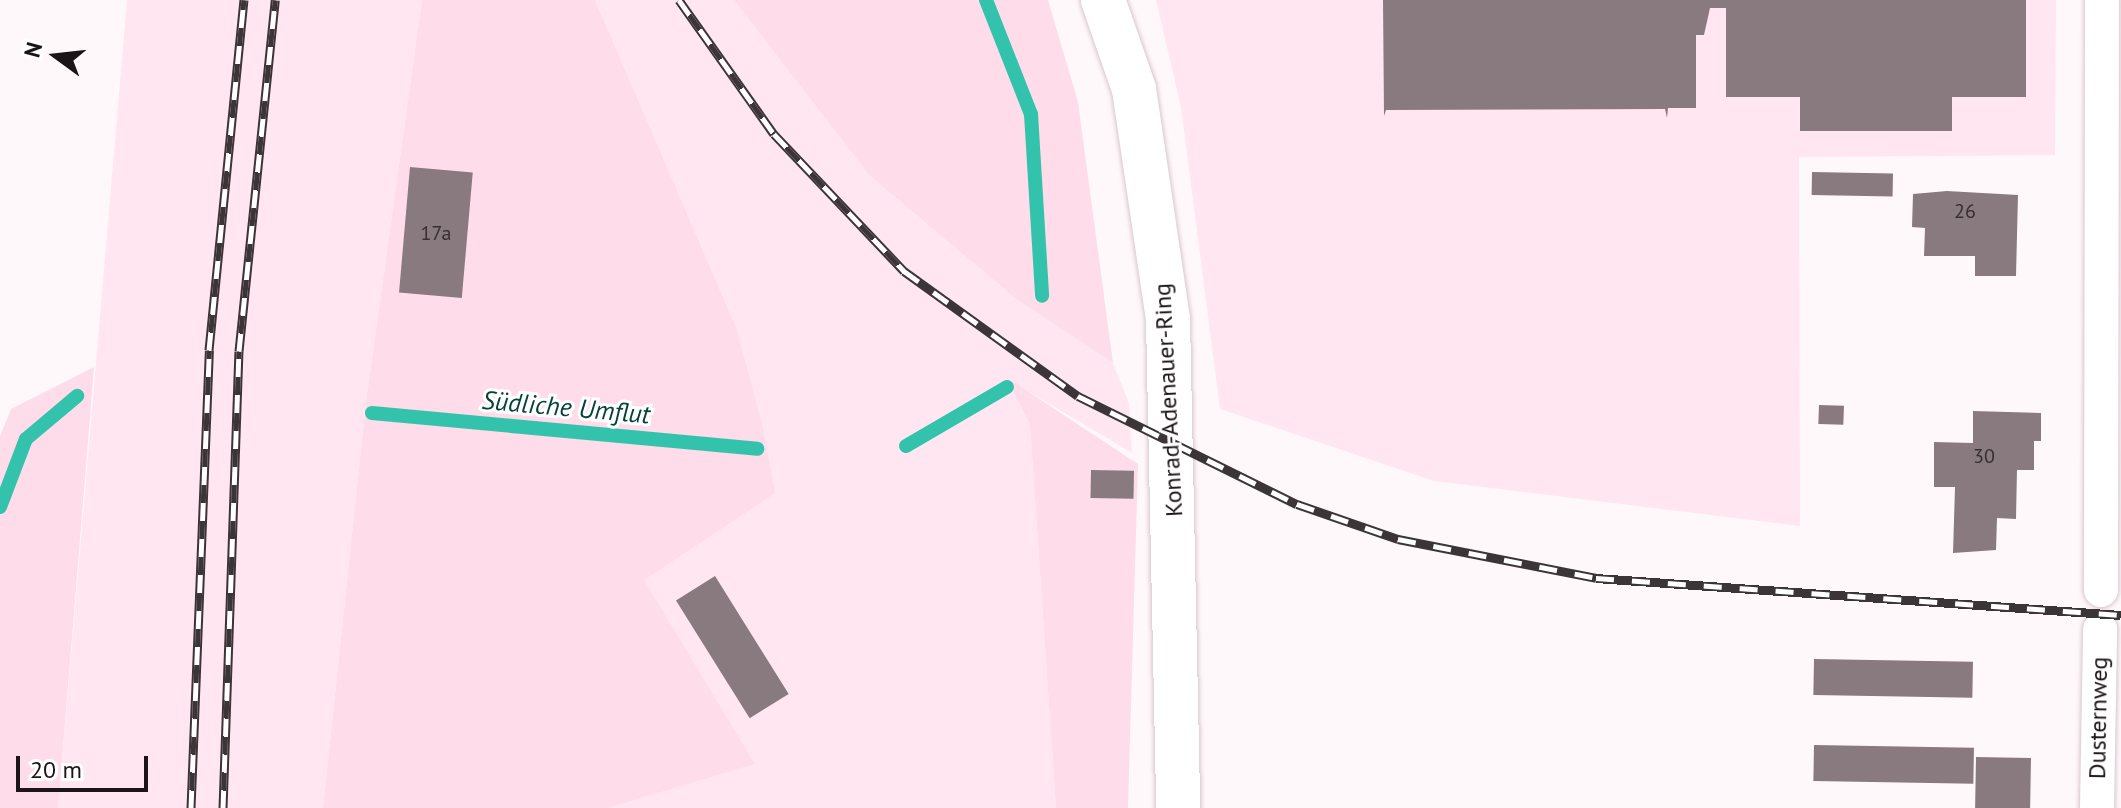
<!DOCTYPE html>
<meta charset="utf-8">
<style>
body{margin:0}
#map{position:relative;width:2121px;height:808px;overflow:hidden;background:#fff8fb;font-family:"PT Sans",sans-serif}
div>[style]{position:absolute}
.built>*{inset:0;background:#ffe6f0}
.green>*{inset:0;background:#fedcea}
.stream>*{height:14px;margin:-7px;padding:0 7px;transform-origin:7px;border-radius:7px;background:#33c3ac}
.building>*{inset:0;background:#897a80;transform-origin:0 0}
.roads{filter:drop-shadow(0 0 2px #d8c8ce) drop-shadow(0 0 2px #d8c8ce)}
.street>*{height:34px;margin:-17px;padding:0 17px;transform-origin:17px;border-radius:17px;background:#fff}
.secondary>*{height:44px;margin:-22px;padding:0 22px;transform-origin:22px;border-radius:22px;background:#fff}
.rail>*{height:9px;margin-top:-4.5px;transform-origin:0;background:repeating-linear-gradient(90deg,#fff 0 18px,#3b3538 0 36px);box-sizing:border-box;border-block:2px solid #3b3538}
span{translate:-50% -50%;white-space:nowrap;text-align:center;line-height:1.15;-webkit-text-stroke:6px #fff;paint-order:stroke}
.number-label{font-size:20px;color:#362e32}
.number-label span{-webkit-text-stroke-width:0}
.street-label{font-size:24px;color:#1b1518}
.water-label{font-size:26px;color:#03433a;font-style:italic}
.north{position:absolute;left:16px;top:16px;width:80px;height:80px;-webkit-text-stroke:6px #fff;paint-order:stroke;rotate:285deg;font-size:22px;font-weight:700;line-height:32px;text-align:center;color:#1b1518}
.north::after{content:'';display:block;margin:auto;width:28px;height:36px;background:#1b1518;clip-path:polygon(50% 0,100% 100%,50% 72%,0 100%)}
.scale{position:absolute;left:16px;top:756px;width:132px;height:36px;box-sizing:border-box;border:4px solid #1b1518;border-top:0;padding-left:10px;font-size:24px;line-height:28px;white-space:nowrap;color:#1b1518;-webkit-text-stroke:6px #fff;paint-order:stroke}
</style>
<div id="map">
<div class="built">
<i style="clip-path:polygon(127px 0,422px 0,366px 402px,323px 808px,58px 808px)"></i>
<i style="clip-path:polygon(595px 0,734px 0,869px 175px,1015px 298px,1113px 363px,1129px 403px,1132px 453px,1007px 379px,1030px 425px,1056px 808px,608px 808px,755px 764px,643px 580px,736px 327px)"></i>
<i style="clip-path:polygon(1156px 0,2056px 0,2055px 155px,1799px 157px,1800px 526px,1434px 481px,1220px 409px,1181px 107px)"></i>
</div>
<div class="green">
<i style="clip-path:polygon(422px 0,595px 0,736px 327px,762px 424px,775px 493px,644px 580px,755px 764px,608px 808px,323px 808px,366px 402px)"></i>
<i style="clip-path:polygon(734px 0,1048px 0,1078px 102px,1113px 363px,1015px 298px,869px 175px)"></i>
<i style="clip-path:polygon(94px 367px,58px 808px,0 808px,0 436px,11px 409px)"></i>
<i style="clip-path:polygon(1006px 377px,1138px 464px,1128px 808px,1056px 808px,1030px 425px)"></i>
</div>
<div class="stream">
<i style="left:986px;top:0;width:123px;rotate:68.5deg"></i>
<i style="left:1031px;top:114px;width:182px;rotate:86.5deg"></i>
<i style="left:372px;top:413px;width:387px;rotate:5.3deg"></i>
<i style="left:906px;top:446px;width:117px;rotate:-30.3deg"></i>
<i style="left:0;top:507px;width:73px;rotate:-69.1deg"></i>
<i style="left:26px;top:439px;width:67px;rotate:-40.1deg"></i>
</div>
<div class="building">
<i style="clip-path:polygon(1383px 0,2026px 0,2026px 97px,1952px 97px,1952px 131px,1800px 131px,1800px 97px,1726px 97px,1726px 8px,1710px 8px,1704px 35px,1696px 35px,1696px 108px,1668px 108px,1667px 118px,1665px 109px,1386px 110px,1384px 116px)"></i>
<i style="left:410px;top:167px;width:63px;height:126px;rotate:5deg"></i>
<i style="left:1812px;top:172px;width:81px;height:23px;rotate:1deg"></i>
<i style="clip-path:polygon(1947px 191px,2018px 195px,2016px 276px,1975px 276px,1975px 256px,1924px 256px,1925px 228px,1912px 227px,1913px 194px)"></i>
<i style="left:1819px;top:405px;width:25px;height:19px;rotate:2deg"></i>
<i style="clip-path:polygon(1973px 411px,2041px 413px,2041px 441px,2034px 441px,2034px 470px,2017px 470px,2016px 519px,1997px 518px,1996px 550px,1953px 553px,1955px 487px,1934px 487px,1934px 442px,1973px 443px)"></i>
<i style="left:1091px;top:470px;width:43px;height:28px;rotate:1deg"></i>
<i style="left:715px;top:576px;width:139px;height:46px;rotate:58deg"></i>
<i style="left:1814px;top:659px;width:159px;height:36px;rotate:1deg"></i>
<i style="left:1814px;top:745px;width:160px;height:36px;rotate:1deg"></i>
<i style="left:1976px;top:757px;width:55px;height:51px;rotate:1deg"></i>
</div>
<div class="roads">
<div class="street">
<i style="left:2101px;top:590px;width:590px;rotate:-89.9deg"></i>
<i style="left:2097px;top:808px;width:179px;rotate:-89deg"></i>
</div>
<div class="secondary">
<i style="left:1103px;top:0;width:94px;rotate:70.8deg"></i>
<i style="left:1134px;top:89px;width:232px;rotate:81.6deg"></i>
<i style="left:1168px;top:319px;width:489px;rotate:88.8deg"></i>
</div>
</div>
<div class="rail">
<i style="left:679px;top:0;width:164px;rotate:54.7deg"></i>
<i style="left:774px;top:134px;width:189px;rotate:46.5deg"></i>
<i style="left:904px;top:271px;width:214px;rotate:35.7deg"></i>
<i style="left:1078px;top:396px;width:244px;rotate:26.3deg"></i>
<i style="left:1297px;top:504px;width:107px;rotate:19.1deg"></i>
<i style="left:1398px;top:539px;width:202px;rotate:11.1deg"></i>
<i style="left:1596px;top:578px;width:526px;rotate:4.03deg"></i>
<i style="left:191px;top:808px;width:458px;rotate:-87.7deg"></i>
<i style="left:209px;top:350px;width:352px;rotate:-84.3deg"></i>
<i style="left:223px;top:808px;width:457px;rotate:-88deg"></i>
<i style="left:239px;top:351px;width:353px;rotate:-84.1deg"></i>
</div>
<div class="number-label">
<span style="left:1965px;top:211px">26</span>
<span style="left:436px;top:233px">17a</span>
<span style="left:1984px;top:456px">30</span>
</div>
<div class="street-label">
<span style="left:1168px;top:400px;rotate:-93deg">Konrad-Adenauer-Ring</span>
<span style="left:2098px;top:718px;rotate:-89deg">Dusternweg</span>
</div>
<div class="water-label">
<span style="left:566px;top:407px;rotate:5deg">Südliche Umflut</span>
</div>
<div class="north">N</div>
<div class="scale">20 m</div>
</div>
